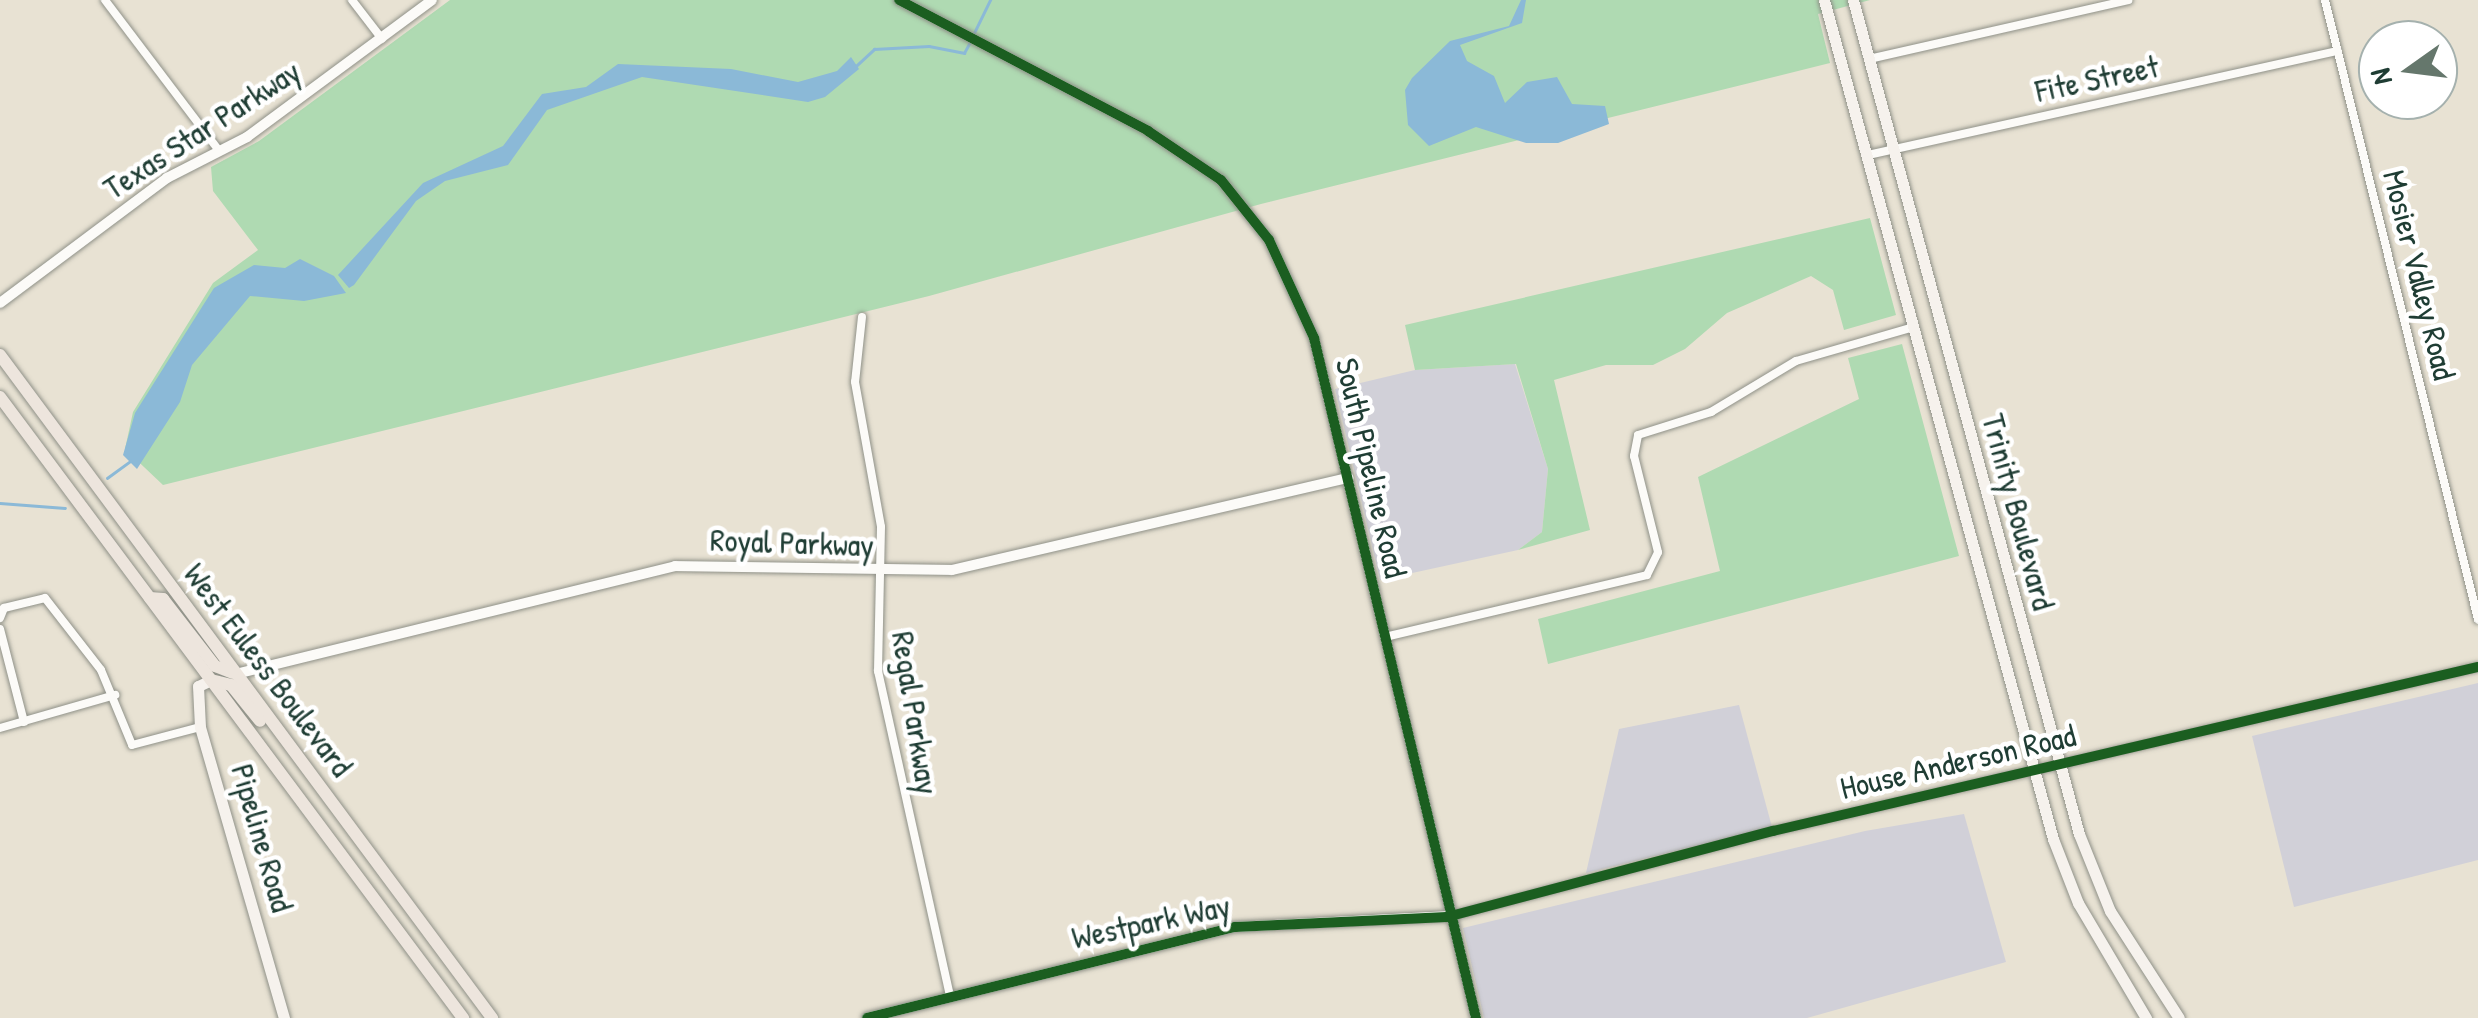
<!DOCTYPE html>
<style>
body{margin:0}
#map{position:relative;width:2478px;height:1018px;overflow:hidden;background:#e8e2d3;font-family:"Patrick Hand",sans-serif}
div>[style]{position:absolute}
.industrial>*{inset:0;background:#d1d0d8}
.green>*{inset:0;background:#afdab2}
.water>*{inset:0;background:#8bb9d7}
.stream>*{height:2.5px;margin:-1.25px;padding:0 1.25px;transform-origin:1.25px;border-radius:1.25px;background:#8bb9d7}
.roads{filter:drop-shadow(0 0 2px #8f9188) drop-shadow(0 0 2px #8f9188)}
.minor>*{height:8px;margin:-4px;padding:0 4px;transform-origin:4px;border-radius:4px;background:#fcfbf8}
.tertiary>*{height:10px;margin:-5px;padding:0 5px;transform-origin:5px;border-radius:5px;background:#fcfbf8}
.secondary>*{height:11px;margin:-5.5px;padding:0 5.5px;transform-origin:5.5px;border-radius:5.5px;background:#f6f2ed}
.primary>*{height:12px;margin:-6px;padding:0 6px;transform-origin:6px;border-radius:6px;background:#ede5dd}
.cycleway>*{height:10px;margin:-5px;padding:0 5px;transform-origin:5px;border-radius:5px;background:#1b5e20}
span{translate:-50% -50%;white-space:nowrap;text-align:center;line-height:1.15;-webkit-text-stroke:9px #fff;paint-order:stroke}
.street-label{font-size:32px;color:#1f3d34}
.north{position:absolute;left:2358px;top:20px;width:100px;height:100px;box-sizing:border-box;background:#fff;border:2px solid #a5b1ae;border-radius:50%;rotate:256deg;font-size:28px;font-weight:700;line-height:40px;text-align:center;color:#1f3d34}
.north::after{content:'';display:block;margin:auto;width:35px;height:45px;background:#65776c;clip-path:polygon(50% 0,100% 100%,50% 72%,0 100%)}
</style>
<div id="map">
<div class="industrial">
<i style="clip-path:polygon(1515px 364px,1548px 469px,1542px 532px,1518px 550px,1380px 580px,1335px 389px,1415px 370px)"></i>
<i style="clip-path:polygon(2478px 683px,2478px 860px,2294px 907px,2252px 736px)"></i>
<i style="clip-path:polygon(1739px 705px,1772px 827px,1586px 873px,1619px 729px)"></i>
<i style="clip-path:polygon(1964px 814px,2006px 962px,1807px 1018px,1484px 1018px,1463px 928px,1865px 831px)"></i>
</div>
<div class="green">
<i style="clip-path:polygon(450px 0,1870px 0,1818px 14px,1830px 63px,1261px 204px,929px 296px,163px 485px,125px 449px,133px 412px,213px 283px,258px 250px,213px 191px,211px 167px,259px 141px)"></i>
<i style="clip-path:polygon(1870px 218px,1896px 315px,1844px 330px,1833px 290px,1811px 276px,1727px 313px,1685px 349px,1653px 365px,1606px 365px,1554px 380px,1590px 530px,1518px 550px,1542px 532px,1548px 469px,1516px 364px,1415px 370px,1405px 325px)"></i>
<i style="clip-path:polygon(1902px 344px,1959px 556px,1548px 664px,1538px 619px,1720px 571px,1698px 477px,1859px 399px,1848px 358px)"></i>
</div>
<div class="water">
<i style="clip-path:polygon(1521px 0,1526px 0,1522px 23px,1460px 45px,1467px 61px,1494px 76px,1505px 103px,1527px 82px,1557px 77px,1572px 104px,1605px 106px,1609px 124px,1558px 143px,1526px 143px,1476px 127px,1429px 146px,1408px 125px,1405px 90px,1412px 78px,1450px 41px,1509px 26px)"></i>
<i style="clip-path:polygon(851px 57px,859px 69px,825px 97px,808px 102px,642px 77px,547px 110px,508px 165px,445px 181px,416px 201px,354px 285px,349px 288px,338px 275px,423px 183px,503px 146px,542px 94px,586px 87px,618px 64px,731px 69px,798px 82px,837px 71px)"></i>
<i style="clip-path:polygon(300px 259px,334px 276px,346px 293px,304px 301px,250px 296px,192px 365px,180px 402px,137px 469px,123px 455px,135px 413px,214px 288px,254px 265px,285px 268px)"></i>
</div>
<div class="stream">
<i style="left:973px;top:35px;width:39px;rotate:-64deg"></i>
<i style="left:856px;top:66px;width:25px;rotate:-43deg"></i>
<i style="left:874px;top:49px;width:55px;rotate:-3.1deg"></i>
<i style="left:929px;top:46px;width:36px;rotate:11deg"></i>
<i style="left:964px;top:53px;width:13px;rotate:-61deg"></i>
<i style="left:107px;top:478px;width:29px;rotate:-36deg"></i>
<i style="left:0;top:503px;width:65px;rotate:4.4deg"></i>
</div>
<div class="roads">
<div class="minor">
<i style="left:105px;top:0;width:189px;rotate:52.9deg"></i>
<i style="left:352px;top:0;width:49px;rotate:52.4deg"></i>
<i style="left:2325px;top:0;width:638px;rotate:76.12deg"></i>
<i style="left:1869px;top:59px;width:266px;rotate:-12.8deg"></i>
<i style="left:1868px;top:155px;width:481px;rotate:-12.5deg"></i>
<i style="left:862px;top:317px;width:65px;rotate:96.1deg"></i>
<i style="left:855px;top:382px;width:147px;rotate:79.8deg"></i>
<i style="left:881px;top:527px;width:144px;rotate:91.2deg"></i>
<i style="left:878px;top:671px;width:333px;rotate:77.5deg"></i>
<i style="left:0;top:618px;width:11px;rotate:-68deg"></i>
<i style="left:4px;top:608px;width:42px;rotate:-13.7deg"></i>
<i style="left:45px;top:598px;width:91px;rotate:52.1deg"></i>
<i style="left:101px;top:670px;width:81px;rotate:67.5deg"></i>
<i style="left:132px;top:745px;width:70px;rotate:-14.8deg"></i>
<i style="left:0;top:629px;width:96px;rotate:75.5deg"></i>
<i style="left:1385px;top:637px;width:269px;rotate:-13.3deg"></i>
<i style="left:1647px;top:575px;width:25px;rotate:-64deg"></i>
<i style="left:1658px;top:552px;width:99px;rotate:-104deg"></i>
<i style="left:1634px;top:456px;width:21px;rotate:-79deg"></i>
<i style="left:1638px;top:435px;width:77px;rotate:-17.5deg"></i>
<i style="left:1711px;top:412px;width:99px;rotate:-31deg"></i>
<i style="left:1796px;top:361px;width:123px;rotate:-16.1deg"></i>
<i style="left:0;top:728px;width:120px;rotate:-16deg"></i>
<i style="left:1451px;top:916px;width:333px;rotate:-14.8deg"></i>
<i style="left:1773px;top:831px;width:724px;rotate:-13.1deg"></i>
</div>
<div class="tertiary">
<i style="left:899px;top:0;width:281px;rotate:27.7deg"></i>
<i style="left:1148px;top:131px;width:88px;rotate:33.9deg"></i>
<i style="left:1221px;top:180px;width:77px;rotate:51.3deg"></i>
<i style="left:1269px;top:240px;width:108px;rotate:65.3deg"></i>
<i style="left:1314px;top:338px;width:699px;rotate:76.6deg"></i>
<i style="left:0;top:303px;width:209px;rotate:-36.8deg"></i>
<i style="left:167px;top:178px;width:90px;rotate:-27.1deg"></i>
<i style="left:247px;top:137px;width:230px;rotate:-36.5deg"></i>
<i style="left:236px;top:674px;width:452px;rotate:-13.8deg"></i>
<i style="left:675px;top:566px;width:277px;rotate:0.8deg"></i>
<i style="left:952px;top:570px;width:407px;rotate:-13.1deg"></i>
<i style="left:867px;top:1018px;width:379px;rotate:-13.9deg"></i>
<i style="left:1235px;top:927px;width:216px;rotate:-2.9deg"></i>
</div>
<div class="secondary">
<i style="left:1824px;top:0;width:870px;rotate:74.73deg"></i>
<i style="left:2053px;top:839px;width:69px;rotate:68.7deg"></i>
<i style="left:2078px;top:903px;width:134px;rotate:59.4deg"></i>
<i style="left:1853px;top:0;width:864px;rotate:74.84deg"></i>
<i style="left:2079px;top:834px;width:83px;rotate:68.1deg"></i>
<i style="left:2110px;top:911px;width:127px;rotate:57.2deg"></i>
<i style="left:211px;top:680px;width:14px;rotate:155deg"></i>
<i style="left:198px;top:686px;width:41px;rotate:87.2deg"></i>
<i style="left:200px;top:727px;width:303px;rotate:73.9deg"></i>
</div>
<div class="primary">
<i style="left:0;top:355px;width:826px;rotate:53.42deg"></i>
<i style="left:0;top:397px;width:775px;rotate:53.29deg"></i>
<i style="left:150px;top:598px;width:13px;rotate:4deg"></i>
<i style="left:163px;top:599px;width:85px;rotate:52.2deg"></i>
<i style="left:215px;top:666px;width:19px;rotate:21deg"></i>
<i style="left:211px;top:680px;width:21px;rotate:14deg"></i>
<i style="left:231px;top:685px;width:46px;rotate:51.1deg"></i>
</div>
</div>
<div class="cycleway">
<i style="left:899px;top:0;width:281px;rotate:27.7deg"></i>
<i style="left:1148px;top:131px;width:88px;rotate:33.9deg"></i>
<i style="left:1221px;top:180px;width:77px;rotate:51.3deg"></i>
<i style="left:1269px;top:240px;width:108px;rotate:65.3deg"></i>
<i style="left:1314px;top:338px;width:699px;rotate:76.6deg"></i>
<i style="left:867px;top:1018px;width:379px;rotate:-13.9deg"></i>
<i style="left:1235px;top:927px;width:212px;rotate:-2.7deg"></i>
<i style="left:1447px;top:917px;width:337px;rotate:-14.8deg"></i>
<i style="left:1773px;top:831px;width:724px;rotate:-13.1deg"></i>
</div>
<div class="street-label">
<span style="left:2097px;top:79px;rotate:-12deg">Fite Street</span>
<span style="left:202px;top:130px;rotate:-33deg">Texas Star Parkway</span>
<span style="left:2419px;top:275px;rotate:76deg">Mosier Valley Road</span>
<span style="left:1371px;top:468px;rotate:77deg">South Pipeline Road</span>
<span style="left:2018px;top:512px;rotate:75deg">Trinity Boulevard</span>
<span style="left:792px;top:543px;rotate:2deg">Royal Parkway</span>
<span style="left:268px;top:670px;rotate:53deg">West Euless Boulevard</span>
<span style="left:915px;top:713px;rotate:81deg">Regal Parkway</span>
<span style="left:1958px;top:762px;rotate:-13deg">House Anderson Road</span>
<span style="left:262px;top:838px;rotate:74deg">Pipeline Road</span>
<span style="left:1151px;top:922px;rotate:-12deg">Westpark Way</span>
</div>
<div class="north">N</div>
</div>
